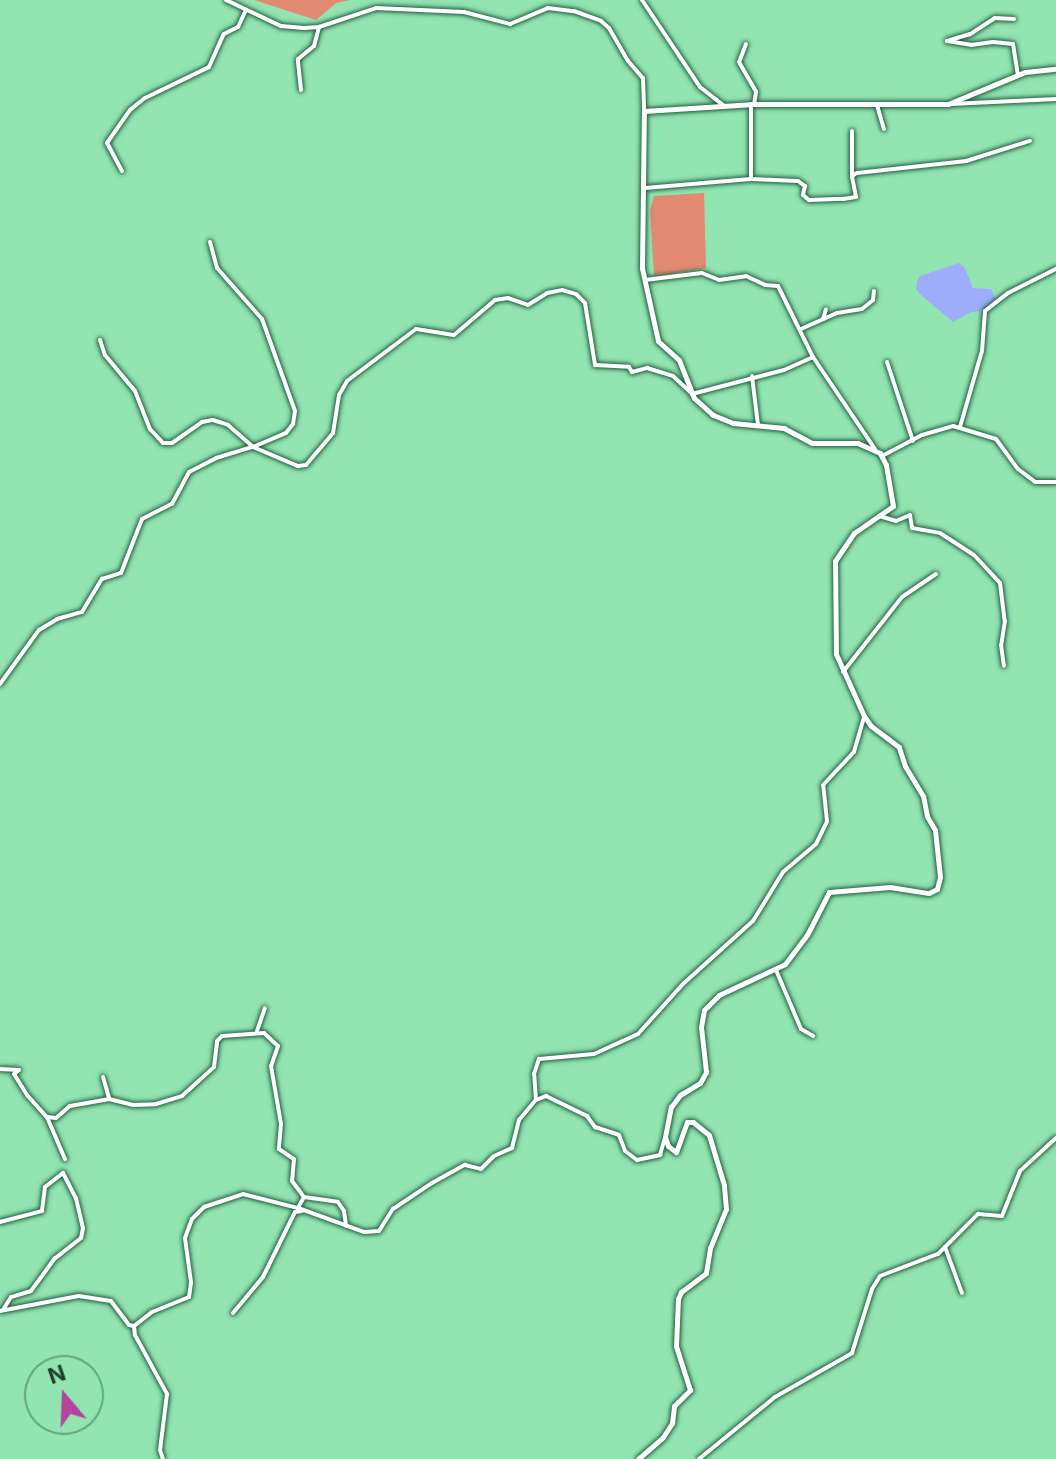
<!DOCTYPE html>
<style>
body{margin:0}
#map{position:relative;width:1056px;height:1459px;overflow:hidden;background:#92e4b1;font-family:Inter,sans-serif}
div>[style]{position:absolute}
.green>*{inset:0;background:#e28971}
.water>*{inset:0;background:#9eacfc}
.roads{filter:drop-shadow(0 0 2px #215f3d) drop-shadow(0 0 2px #215f3d)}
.minor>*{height:4px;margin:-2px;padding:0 2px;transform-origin:2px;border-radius:2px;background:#fff}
.tertiary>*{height:5px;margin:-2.5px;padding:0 2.5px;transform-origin:2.5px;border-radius:2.5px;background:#fff}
span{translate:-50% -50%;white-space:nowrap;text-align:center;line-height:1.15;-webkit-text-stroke:7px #92e4b1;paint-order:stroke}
.north{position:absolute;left:24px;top:1355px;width:80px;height:80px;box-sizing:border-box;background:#92e4b1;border:2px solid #64a37c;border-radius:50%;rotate:341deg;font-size:22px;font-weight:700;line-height:32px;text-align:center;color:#20422d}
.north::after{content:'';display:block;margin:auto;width:28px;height:36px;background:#b544a0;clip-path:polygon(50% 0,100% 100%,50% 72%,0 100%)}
</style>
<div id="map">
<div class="green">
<i style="clip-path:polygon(254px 0,350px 0,336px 3px,316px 20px)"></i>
<i style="clip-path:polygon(704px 193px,706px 268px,654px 276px,650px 211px,654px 196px)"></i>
</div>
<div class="water">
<i style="clip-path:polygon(959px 263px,965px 268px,973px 288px,991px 289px,996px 300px,984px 311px,971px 312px,953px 322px,922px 296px,916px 289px,917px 281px,920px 276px)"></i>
</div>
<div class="roads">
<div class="minor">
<i style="left:226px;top:0;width:61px;rotate:25.3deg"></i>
<i style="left:281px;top:26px;width:23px;rotate:5deg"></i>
<i style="left:304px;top:28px;width:15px;rotate:-4deg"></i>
<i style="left:319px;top:27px;width:60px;rotate:-18.4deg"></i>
<i style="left:376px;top:8px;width:88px;rotate:2.6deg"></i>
<i style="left:464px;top:12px;width:48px;rotate:14.6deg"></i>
<i style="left:510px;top:24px;width:41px;rotate:-22.8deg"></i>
<i style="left:548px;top:8px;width:26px;rotate:7deg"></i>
<i style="left:574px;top:11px;width:29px;rotate:20deg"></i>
<i style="left:601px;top:21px;width:11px;rotate:41deg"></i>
<i style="left:609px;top:28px;width:38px;rotate:60deg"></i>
<i style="left:628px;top:61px;width:23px;rotate:49deg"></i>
<i style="left:643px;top:78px;width:33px;rotate:88deg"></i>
<i style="left:642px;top:0;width:105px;rotate:56.3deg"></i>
<i style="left:700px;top:87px;width:29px;rotate:38deg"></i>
<i style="left:1014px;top:19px;width:19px;rotate:-177deg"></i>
<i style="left:995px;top:18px;width:30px;rotate:147deg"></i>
<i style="left:970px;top:34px;width:24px;rotate:163deg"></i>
<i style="left:947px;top:41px;width:24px;rotate:9deg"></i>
<i style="left:971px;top:45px;width:22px;rotate:-8deg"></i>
<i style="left:993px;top:42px;width:20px;rotate:6deg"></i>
<i style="left:1013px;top:44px;width:31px;rotate:81deg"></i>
<i style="left:746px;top:44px;width:19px;rotate:111deg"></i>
<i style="left:739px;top:62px;width:34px;rotate:60deg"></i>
<i style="left:756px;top:92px;width:12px;rotate:99deg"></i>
<i style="left:301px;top:90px;width:31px;rotate:-96deg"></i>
<i style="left:298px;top:59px;width:21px;rotate:-39deg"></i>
<i style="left:314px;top:46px;width:20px;rotate:-75deg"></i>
<i style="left:751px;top:104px;width:75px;rotate:90deg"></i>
<i style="left:951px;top:104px;width:105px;rotate:-2.7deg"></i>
<i style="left:877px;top:105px;width:25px;rotate:74deg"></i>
<i style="left:852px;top:131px;width:45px;rotate:90deg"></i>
<i style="left:122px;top:171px;width:32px;rotate:-118deg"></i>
<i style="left:107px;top:143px;width:40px;rotate:-55.1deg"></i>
<i style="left:130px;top:110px;width:19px;rotate:-39deg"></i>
<i style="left:145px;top:98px;width:71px;rotate:-25.8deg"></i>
<i style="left:209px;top:67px;width:36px;rotate:-66deg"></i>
<i style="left:224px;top:34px;width:16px;rotate:-27deg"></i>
<i style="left:238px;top:27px;width:19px;rotate:-65deg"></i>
<i style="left:645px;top:188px;width:106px;rotate:-4.9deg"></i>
<i style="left:751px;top:179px;width:47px;rotate:2.4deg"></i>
<i style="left:798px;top:181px;width:9px;rotate:36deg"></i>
<i style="left:805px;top:186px;width:9px;rotate:103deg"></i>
<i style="left:803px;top:195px;width:8px;rotate:40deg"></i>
<i style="left:809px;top:200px;width:34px;rotate:-2deg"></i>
<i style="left:843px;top:199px;width:13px;rotate:-9deg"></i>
<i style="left:856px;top:197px;width:21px;rotate:-101deg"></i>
<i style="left:852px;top:176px;width:6px;rotate:-31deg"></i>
<i style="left:857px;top:173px;width:110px;rotate:-6.3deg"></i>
<i style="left:966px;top:161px;width:67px;rotate:-17.4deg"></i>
<i style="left:645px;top:280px;width:57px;rotate:-7deg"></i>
<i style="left:702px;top:273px;width:18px;rotate:22deg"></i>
<i style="left:719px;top:280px;width:27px;rotate:-8deg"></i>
<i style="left:746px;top:276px;width:21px;rotate:25deg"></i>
<i style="left:765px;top:285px;width:13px;rotate:4deg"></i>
<i style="left:778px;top:286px;width:79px;rotate:63.8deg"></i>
<i style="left:813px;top:357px;width:111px;rotate:56deg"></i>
<i style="left:823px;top:319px;width:10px;rotate:-73deg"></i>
<i style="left:801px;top:329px;width:39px;rotate:-24deg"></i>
<i style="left:837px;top:313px;width:25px;rotate:-9deg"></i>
<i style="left:862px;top:309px;width:14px;rotate:-39deg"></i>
<i style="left:873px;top:300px;width:9px;rotate:-84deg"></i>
<i style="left:100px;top:340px;width:16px;rotate:72deg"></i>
<i style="left:105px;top:355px;width:47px;rotate:50.2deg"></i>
<i style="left:135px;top:391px;width:41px;rotate:68.5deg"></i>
<i style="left:150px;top:429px;width:19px;rotate:47deg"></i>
<i style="left:163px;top:443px;width:9px"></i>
<i style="left:172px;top:443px;width:37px;rotate:-35deg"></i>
<i style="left:202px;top:422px;width:11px;rotate:-10deg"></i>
<i style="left:213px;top:420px;width:16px;rotate:18deg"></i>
<i style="left:228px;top:425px;width:33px;rotate:41deg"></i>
<i style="left:253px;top:447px;width:36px;rotate:-23deg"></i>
<i style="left:286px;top:433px;width:11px;rotate:-52deg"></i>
<i style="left:293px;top:424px;width:13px;rotate:-81deg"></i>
<i style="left:295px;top:411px;width:98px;rotate:-109.7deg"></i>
<i style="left:262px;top:319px;width:68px;rotate:-131.4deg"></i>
<i style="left:217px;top:268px;width:27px;rotate:-105deg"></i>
<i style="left:887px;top:362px;width:83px;rotate:71.8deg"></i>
<i style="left:752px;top:376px;width:49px;rotate:83deg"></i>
<i style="left:960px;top:427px;width:79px;rotate:-73.9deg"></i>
<i style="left:982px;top:351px;width:40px;rotate:-85.7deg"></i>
<i style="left:985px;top:311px;width:29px;rotate:-38deg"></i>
<i style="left:1008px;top:293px;width:54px;rotate:-26.6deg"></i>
<i style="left:882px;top:456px;width:45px;rotate:-27.7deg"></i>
<i style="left:922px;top:435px;width:32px;rotate:-16deg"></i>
<i style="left:953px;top:426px;width:45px;rotate:16.8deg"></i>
<i style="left:996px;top:439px;width:37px;rotate:54deg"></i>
<i style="left:1018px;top:469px;width:21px;rotate:37deg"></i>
<i style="left:1035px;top:482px;width:21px"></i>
<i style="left:879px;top:516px;width:18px;rotate:16deg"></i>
<i style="left:896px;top:521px;width:15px;rotate:-23deg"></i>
<i style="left:910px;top:515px;width:13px;rotate:81deg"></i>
<i style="left:912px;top:528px;width:28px;rotate:10deg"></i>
<i style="left:940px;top:533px;width:40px;rotate:32.9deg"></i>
<i style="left:974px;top:555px;width:38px;rotate:47deg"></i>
<i style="left:1000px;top:583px;width:38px;rotate:83deg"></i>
<i style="left:1005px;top:621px;width:24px;rotate:99deg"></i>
<i style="left:1001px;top:645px;width:21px;rotate:82deg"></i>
<i style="left:843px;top:672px;width:95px;rotate:-51.8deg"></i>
<i style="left:902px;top:597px;width:41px;rotate:-34.1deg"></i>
<i style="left:0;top:684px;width:67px;rotate:-54.2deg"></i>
<i style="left:39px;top:630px;width:21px;rotate:-31deg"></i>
<i style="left:57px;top:619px;width:26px;rotate:-16deg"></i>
<i style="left:82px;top:612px;width:39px;rotate:-59deg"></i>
<i style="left:102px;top:579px;width:20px;rotate:-18deg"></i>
<i style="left:121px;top:573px;width:58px;rotate:-68.7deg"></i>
<i style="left:142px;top:519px;width:34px;rotate:-27deg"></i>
<i style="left:172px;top:504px;width:36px;rotate:-62deg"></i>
<i style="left:189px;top:472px;width:30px;rotate:-27deg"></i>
<i style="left:216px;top:458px;width:39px;rotate:-17deg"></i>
<i style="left:253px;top:447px;width:49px;rotate:22.9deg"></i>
<i style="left:298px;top:466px;width:8px;rotate:-7deg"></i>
<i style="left:306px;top:465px;width:42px;rotate:-49.8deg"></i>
<i style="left:333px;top:433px;width:38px;rotate:-81deg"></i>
<i style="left:339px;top:395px;width:16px;rotate:-60deg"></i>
<i style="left:347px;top:381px;width:86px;rotate:-37deg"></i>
<i style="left:416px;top:329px;width:38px;rotate:9deg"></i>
<i style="left:454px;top:335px;width:54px;rotate:-40.5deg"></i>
<i style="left:495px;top:300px;width:13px;rotate:-9deg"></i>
<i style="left:508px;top:298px;width:21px;rotate:19deg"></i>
<i style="left:528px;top:305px;width:22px;rotate:-32deg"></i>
<i style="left:547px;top:293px;width:15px;rotate:-11deg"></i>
<i style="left:562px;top:290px;width:15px;rotate:16deg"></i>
<i style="left:576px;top:294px;width:13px;rotate:45deg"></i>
<i style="left:585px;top:303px;width:63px;rotate:80.8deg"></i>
<i style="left:595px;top:365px;width:34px;rotate:3deg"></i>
<i style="left:629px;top:367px;width:6px;rotate:59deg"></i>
<i style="left:632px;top:372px;width:16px;rotate:-15deg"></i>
<i style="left:647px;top:368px;width:27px;rotate:17deg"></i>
<i style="left:673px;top:376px;width:26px;rotate:43deg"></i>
<i style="left:692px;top:394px;width:95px;rotate:-14.6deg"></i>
<i style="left:784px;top:370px;width:32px;rotate:-24deg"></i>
<i style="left:776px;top:970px;width:64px;rotate:67deg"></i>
<i style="left:801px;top:1029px;width:14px;rotate:30deg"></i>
<i style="left:257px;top:1031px;width:24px;rotate:-71deg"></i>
<i style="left:0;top:1069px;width:19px;rotate:3deg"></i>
<i style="left:19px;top:1070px;width:6px;rotate:141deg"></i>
<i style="left:14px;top:1074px;width:25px;rotate:58deg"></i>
<i style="left:27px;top:1095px;width:30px;rotate:48deg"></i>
<i style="left:47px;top:1117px;width:9px;rotate:6deg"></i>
<i style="left:56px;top:1118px;width:18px;rotate:-41deg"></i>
<i style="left:70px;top:1106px;width:40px;rotate:-10deg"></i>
<i style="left:109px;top:1099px;width:25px;rotate:14deg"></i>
<i style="left:133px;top:1105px;width:23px;rotate:-2deg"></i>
<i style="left:156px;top:1104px;width:27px;rotate:-17deg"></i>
<i style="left:182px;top:1096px;width:43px;rotate:-42.2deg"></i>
<i style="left:214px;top:1067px;width:26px;rotate:-83deg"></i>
<i style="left:217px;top:1041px;width:7px;rotate:-45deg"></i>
<i style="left:222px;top:1036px;width:42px;rotate:-4.1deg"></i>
<i style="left:264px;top:1033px;width:19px;rotate:43deg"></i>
<i style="left:278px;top:1046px;width:21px;rotate:109deg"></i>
<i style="left:271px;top:1066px;width:59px;rotate:80.2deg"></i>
<i style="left:281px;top:1124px;width:25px;rotate:95deg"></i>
<i style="left:279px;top:1149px;width:18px;rotate:34deg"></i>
<i style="left:294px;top:1159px;width:22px;rotate:95deg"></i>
<i style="left:292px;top:1181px;width:20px;rotate:53deg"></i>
<i style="left:304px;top:1197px;width:13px;rotate:119deg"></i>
<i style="left:298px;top:1208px;width:70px;rotate:20deg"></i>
<i style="left:364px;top:1232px;width:15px;rotate:-4deg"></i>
<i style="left:379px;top:1231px;width:26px;rotate:-58deg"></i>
<i style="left:393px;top:1209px;width:47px;rotate:-33.7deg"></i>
<i style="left:432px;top:1183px;width:38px;rotate:-29deg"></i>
<i style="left:465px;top:1165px;width:16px;rotate:14deg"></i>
<i style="left:481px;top:1169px;width:18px;rotate:-45deg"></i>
<i style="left:494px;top:1156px;width:20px;rotate:-24deg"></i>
<i style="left:512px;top:1148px;width:29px;rotate:-76deg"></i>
<i style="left:519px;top:1120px;width:26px;rotate:-50deg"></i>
<i style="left:536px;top:1100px;width:26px;rotate:-94deg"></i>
<i style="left:534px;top:1074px;width:16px;rotate:-72deg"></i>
<i style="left:539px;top:1059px;width:55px;rotate:-5.2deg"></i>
<i style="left:594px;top:1054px;width:48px;rotate:-24.4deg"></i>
<i style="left:638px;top:1034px;width:67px;rotate:-48deg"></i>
<i style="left:683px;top:984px;width:94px;rotate:-42deg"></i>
<i style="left:753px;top:921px;width:57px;rotate:-58.5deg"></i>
<i style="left:783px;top:872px;width:43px;rotate:-40.3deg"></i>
<i style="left:816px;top:844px;width:25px;rotate:-64deg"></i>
<i style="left:827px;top:821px;width:36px;rotate:-96deg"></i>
<i style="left:823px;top:785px;width:45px;rotate:-46.8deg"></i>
<i style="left:854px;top:752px;width:35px;rotate:-74deg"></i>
<i style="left:103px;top:1077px;width:22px;rotate:74deg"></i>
<i style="left:536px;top:1100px;width:11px;rotate:-22deg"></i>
<i style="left:546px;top:1096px;width:46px;rotate:26deg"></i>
<i style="left:587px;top:1116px;width:14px;rotate:54deg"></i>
<i style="left:595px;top:1127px;width:25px;rotate:18deg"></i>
<i style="left:619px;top:1135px;width:17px;rotate:69deg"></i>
<i style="left:625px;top:1151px;width:15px;rotate:37deg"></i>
<i style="left:637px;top:1160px;width:24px;rotate:-12deg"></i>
<i style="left:660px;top:1155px;width:18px;rotate:-74deg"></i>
<i style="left:47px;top:1117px;width:46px;rotate:66.8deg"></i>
<i style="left:304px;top:1197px;width:34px;rotate:8deg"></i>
<i style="left:338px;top:1202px;width:11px;rotate:56deg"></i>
<i style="left:344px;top:1211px;width:15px;rotate:82deg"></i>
<i style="left:0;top:1222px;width:43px;rotate:-14.7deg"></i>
<i style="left:42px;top:1211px;width:24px;rotate:-83deg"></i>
<i style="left:45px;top:1187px;width:23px;rotate:-38deg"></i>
<i style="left:63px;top:1173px;width:28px;rotate:63deg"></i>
<i style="left:76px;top:1198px;width:31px;rotate:77deg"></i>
<i style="left:83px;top:1228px;width:10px;rotate:101deg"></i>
<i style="left:81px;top:1238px;width:33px;rotate:142deg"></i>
<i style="left:55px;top:1258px;width:41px;rotate:126deg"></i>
<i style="left:31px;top:1291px;width:21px;rotate:163deg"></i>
<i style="left:11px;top:1297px;width:15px;rotate:122deg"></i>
<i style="left:945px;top:1247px;width:49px;rotate:69.7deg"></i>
<i style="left:0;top:1311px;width:80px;rotate:-10.8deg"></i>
<i style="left:79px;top:1296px;width:32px;rotate:9deg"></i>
<i style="left:111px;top:1301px;width:30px;rotate:53deg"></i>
<i style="left:129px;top:1325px;width:5px;rotate:11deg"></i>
<i style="left:134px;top:1326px;width:23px;rotate:-38deg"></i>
<i style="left:152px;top:1312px;width:40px;rotate:-22deg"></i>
<i style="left:189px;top:1297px;width:15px;rotate:-82deg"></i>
<i style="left:191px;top:1282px;width:44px;rotate:-97.8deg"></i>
<i style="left:185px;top:1238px;width:20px;rotate:-70deg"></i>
<i style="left:192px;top:1219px;width:17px;rotate:-45deg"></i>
<i style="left:204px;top:1207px;width:41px;rotate:-18.4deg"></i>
<i style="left:243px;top:1194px;width:57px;rotate:14.3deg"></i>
<i style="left:233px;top:1313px;width:47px;rotate:-50.2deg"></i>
<i style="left:263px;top:1277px;width:72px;rotate:-63.8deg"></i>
<i style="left:295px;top:1212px;width:7px;rotate:-8deg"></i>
<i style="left:134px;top:1326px;width:9px;rotate:84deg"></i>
<i style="left:135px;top:1335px;width:67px;rotate:61.5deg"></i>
<i style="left:167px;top:1394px;width:56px;rotate:97.1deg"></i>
<i style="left:160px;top:1450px;width:9px;rotate:72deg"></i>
<i style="left:699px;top:1459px;width:98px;rotate:-39.2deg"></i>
<i style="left:775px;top:1397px;width:89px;rotate:-29.7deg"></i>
<i style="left:852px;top:1353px;width:67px;rotate:-72.6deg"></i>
<i style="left:872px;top:1289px;width:15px;rotate:-58deg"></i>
<i style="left:880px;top:1276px;width:62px;rotate:-20.8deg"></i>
<i style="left:938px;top:1254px;width:57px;rotate:-45deg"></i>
<i style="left:978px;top:1214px;width:24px;rotate:5deg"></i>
<i style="left:1002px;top:1216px;width:48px;rotate:-68.2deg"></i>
<i style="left:1020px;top:1171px;width:49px;rotate:-42.5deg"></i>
</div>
<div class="tertiary">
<i style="left:638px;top:1459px;width:33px;rotate:-41deg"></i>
<i style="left:663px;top:1437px;width:17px;rotate:-57deg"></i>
<i style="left:672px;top:1423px;width:17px;rotate:-83deg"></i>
<i style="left:674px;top:1406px;width:23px;rotate:-45deg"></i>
<i style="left:690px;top:1390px;width:46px;rotate:-107.7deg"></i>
<i style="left:676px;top:1346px;width:47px;rotate:-87.6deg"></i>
<i style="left:678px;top:1299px;width:8px;rotate:-67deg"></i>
<i style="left:681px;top:1292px;width:31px;rotate:-37deg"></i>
<i style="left:706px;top:1273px;width:25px;rotate:-81deg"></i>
<i style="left:710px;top:1248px;width:42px;rotate:-67.7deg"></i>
<i style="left:726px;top:1209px;width:24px;rotate:-95deg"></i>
<i style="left:724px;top:1185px;width:52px;rotate:-106.7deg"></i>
<i style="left:709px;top:1135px;width:21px;rotate:-141deg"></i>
<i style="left:693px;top:1122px;width:6px;rotate:180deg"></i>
<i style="left:687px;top:1122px;width:32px;rotate:110deg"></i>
<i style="left:676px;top:1152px;width:10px;rotate:-143deg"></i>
<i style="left:668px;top:1146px;width:9px;rotate:-108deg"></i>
<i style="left:665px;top:1137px;width:31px;rotate:-79deg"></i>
<i style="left:671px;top:1107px;width:15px;rotate:-53deg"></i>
<i style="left:680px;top:1095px;width:23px;rotate:-31deg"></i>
<i style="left:700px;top:1083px;width:13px;rotate:-61deg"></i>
<i style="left:706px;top:1072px;width:45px;rotate:-96.3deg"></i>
<i style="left:701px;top:1027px;width:17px;rotate:-80deg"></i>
<i style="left:704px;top:1010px;width:21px;rotate:-45deg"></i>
<i style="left:719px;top:995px;width:73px;rotate:-25.2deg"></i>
<i style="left:785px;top:964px;width:36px;rotate:-53deg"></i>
<i style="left:807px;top:935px;width:48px;rotate:-62.9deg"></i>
<i style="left:829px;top:892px;width:61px;rotate:-4.7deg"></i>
<i style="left:890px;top:887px;width:39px;rotate:9deg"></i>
<i style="left:929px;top:893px;width:9px;rotate:-27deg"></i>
<i style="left:937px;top:889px;width:12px;rotate:-76deg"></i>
<i style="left:940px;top:877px;width:47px;rotate:-96.1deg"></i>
<i style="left:935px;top:830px;width:16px;rotate:-120deg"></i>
<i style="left:927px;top:816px;width:20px;rotate:-101deg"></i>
<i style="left:923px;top:796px;width:35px;rotate:-121deg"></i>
<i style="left:905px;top:766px;width:20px;rotate:-108deg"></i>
<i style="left:899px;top:747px;width:35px;rotate:-143deg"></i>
<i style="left:871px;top:726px;width:12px;rotate:-125deg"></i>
<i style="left:864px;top:716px;width:68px;rotate:-114.3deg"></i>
<i style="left:836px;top:654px;width:93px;rotate:-90.6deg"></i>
<i style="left:835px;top:561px;width:34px;rotate:-56deg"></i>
<i style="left:854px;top:533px;width:47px;rotate:-34.7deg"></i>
<i style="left:893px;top:506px;width:42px;rotate:-99.7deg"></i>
<i style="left:886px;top:465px;width:13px;rotate:-117deg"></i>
<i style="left:880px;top:453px;width:24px;rotate:-156deg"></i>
<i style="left:858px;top:443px;width:46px;rotate:180deg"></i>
<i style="left:812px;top:443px;width:32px;rotate:-152deg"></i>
<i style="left:784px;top:428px;width:51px;rotate:-174.4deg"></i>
<i style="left:733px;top:423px;width:22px;rotate:-158deg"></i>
<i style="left:713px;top:415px;width:25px;rotate:-138deg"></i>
<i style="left:694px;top:398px;width:41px;rotate:-111.5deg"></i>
<i style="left:679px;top:360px;width:28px;rotate:-138deg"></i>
<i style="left:658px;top:341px;width:75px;rotate:-102.4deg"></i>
<i style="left:642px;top:268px;width:157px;rotate:-89.3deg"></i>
<i style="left:644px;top:111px;width:110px;rotate:-3.6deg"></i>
<i style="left:754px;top:104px;width:194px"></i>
<i style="left:948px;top:104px;width:83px;rotate:-22.6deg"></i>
<i style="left:1025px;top:72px;width:31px;rotate:-6deg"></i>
</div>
</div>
<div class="north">N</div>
</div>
